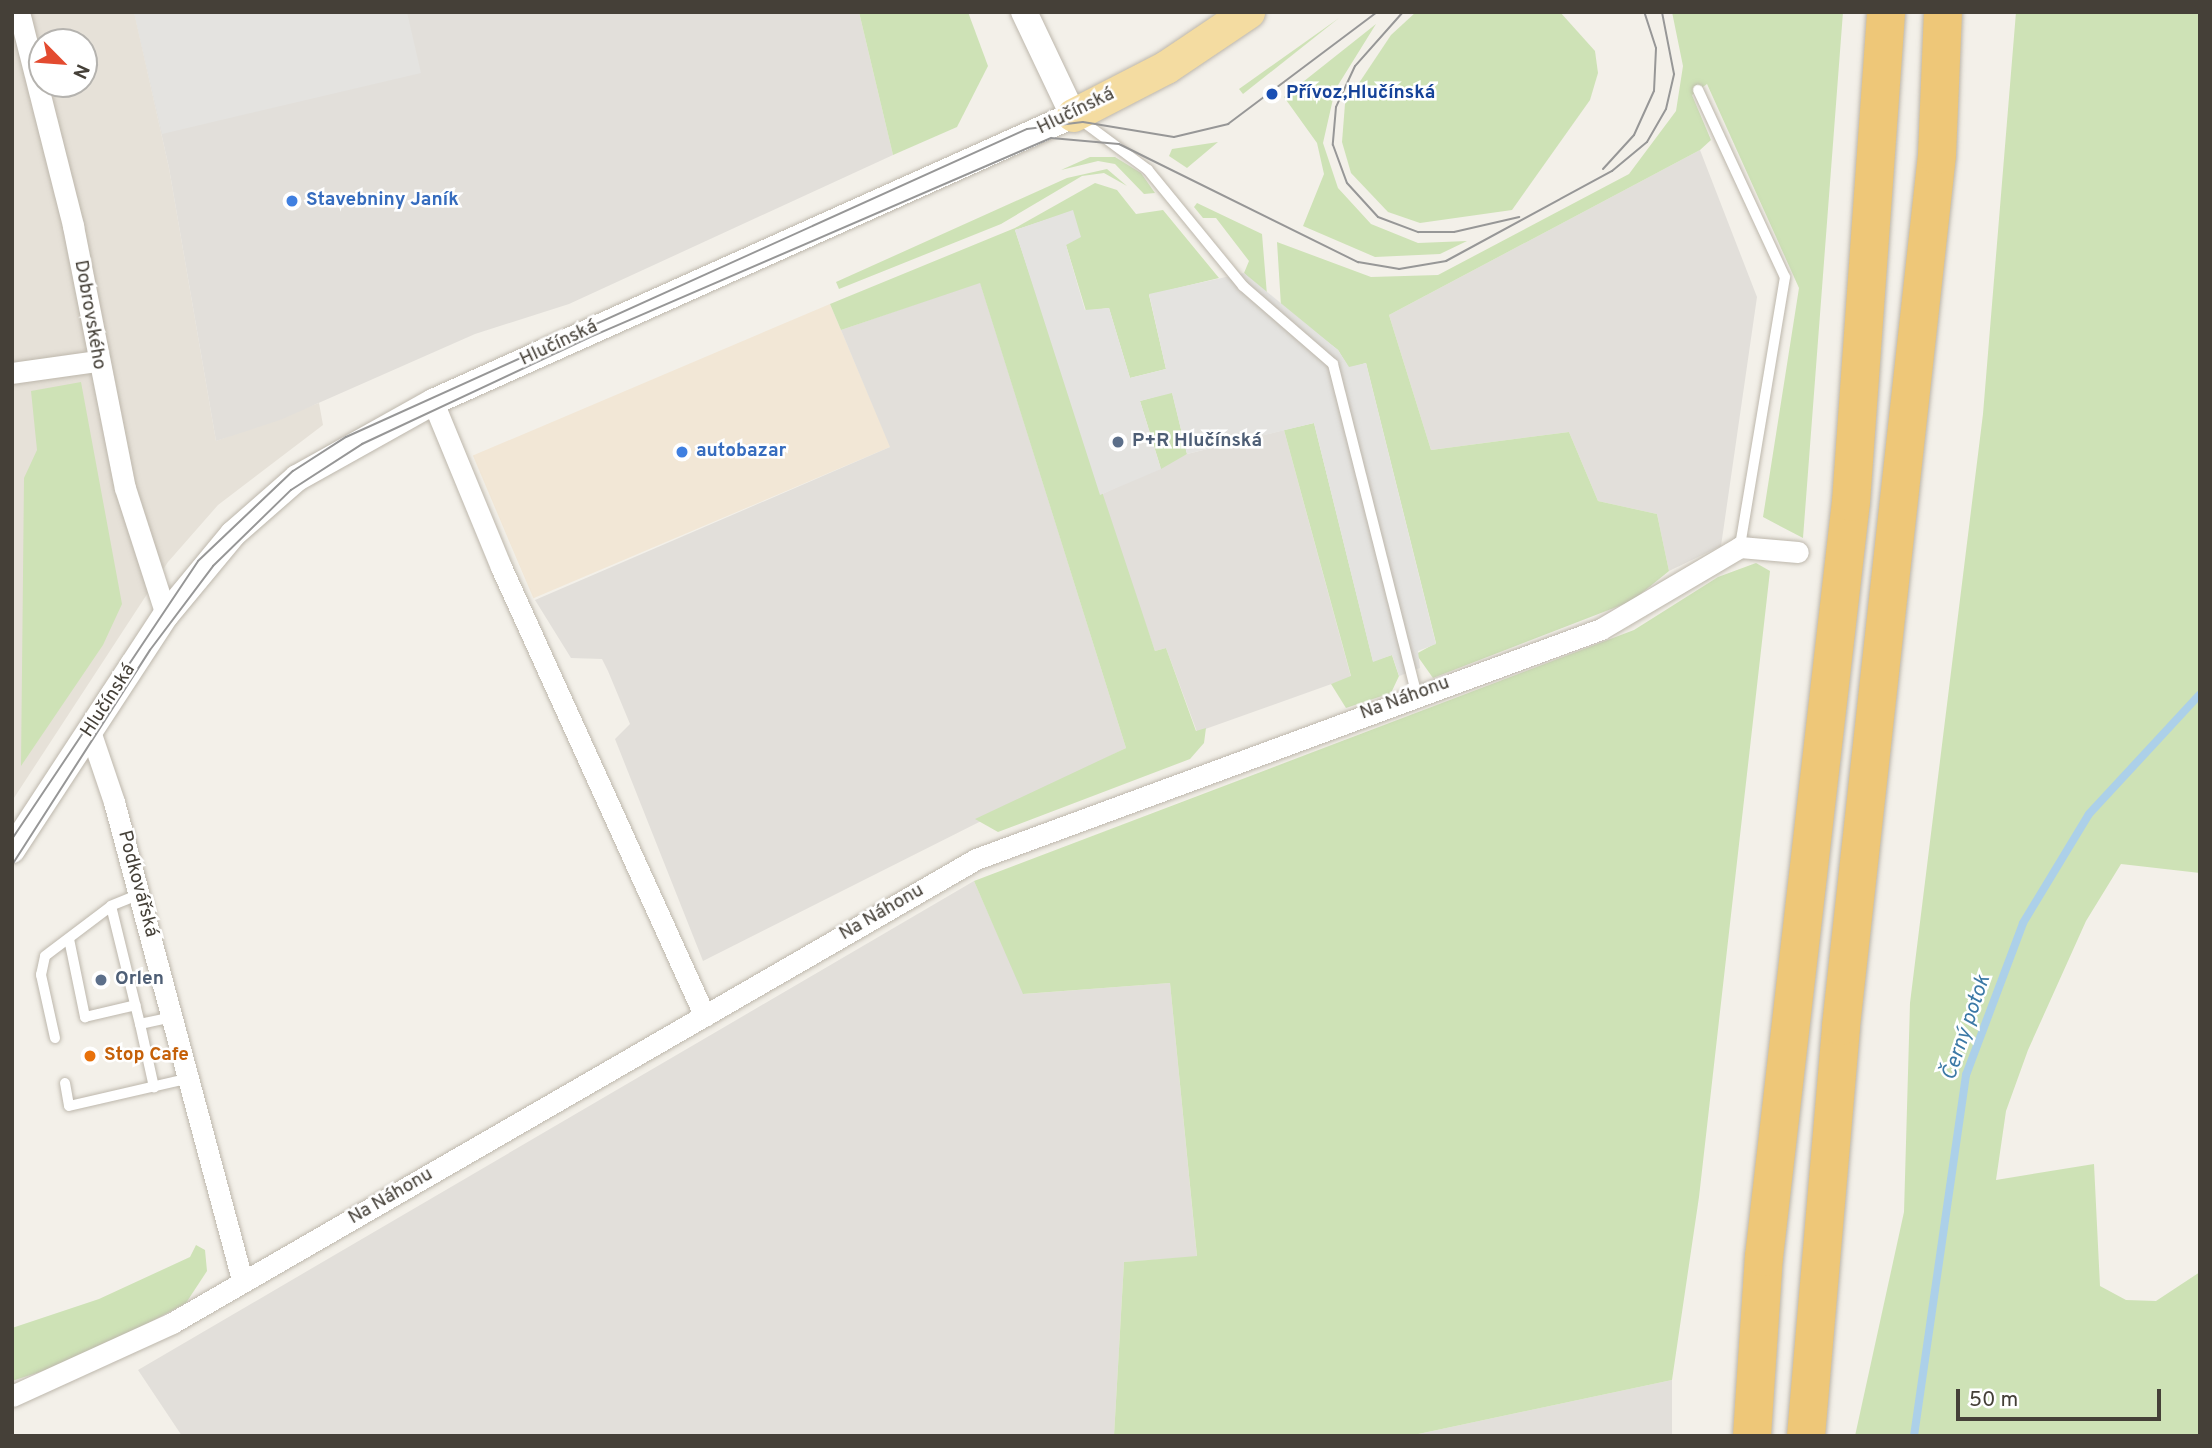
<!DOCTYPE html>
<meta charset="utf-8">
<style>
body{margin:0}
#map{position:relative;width:2212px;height:1448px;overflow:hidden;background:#f3f0e9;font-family:Overpass,sans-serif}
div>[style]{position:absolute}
.residential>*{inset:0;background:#e6e1d8}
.commercial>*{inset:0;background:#f2e7d6;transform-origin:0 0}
.industrial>*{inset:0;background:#e2dfda}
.green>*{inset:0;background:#cee2b6}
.parking>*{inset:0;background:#e4e3e0}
.stream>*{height:8px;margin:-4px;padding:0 4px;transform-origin:4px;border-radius:4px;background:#acd0e9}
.roads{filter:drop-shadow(0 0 2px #bdb7ac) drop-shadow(0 0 2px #bdb7ac)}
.service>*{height:10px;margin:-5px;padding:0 5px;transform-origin:5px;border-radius:5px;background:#fff}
.minor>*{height:21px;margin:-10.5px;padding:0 10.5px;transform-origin:10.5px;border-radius:10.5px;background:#fff}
.tertiary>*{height:26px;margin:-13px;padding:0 13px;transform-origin:13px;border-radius:13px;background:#fff}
.primary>*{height:33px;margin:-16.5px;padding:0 16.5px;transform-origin:16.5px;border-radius:16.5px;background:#f4dca1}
.motorway>*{height:38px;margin:-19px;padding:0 19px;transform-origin:19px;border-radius:19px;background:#eec778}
.tram>*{height:2px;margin:-1px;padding:0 1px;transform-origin:1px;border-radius:1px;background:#979797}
.dots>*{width:19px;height:19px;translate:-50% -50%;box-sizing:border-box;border:4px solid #fff;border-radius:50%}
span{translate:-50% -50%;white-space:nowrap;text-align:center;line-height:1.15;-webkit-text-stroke:5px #fff;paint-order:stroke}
.transit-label{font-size:19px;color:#164399;font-weight:700}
.left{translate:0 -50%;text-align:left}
.street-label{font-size:19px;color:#454038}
.shop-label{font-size:19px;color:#366cbe;font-weight:700}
.service-label{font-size:19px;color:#4e5e75;font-weight:700}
.food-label{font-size:19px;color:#c56008;font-weight:700}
.water-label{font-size:21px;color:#3c79a6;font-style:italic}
.frame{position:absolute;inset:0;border:14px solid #454038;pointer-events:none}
.north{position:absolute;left:28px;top:28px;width:70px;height:70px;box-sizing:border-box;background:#fff;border:2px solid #b5b3af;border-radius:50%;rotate:115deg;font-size:19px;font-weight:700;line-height:28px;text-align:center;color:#454038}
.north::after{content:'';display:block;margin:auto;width:24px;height:32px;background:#e34b30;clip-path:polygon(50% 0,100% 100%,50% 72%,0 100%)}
.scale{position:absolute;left:1956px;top:1389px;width:205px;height:32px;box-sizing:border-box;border:4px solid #454038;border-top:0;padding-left:9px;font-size:21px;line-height:24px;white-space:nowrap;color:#454038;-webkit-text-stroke:5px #fff;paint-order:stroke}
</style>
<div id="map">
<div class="residential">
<i style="clip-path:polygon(evenodd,12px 12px,134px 12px,169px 168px,216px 441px,319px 403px,323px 425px,218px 505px,168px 562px,12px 801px,12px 12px,42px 42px,84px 42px,84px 84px,42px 84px,42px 42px)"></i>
</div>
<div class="commercial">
<i style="left:830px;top:304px;width:155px;height:388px;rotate:67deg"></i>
</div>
<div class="industrial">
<i style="clip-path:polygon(134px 12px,859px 12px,893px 155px,569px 304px,475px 334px,280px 420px,216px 441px,169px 168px)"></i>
<i style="clip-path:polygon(1700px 150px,1757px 297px,1721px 546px,1669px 571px,1657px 514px,1598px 501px,1569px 432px,1431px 450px,1389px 315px)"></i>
<i style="clip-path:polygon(980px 282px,1126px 748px,703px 961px,615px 739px,630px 724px,608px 671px,602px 659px,571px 658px,535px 600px,890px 447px,841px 330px)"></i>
<i style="clip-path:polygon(1284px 430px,1351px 677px,1197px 732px,1166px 648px,1155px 651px,1100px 495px,1187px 454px)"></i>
<i style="clip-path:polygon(974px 881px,1024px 994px,1170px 983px,1197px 1257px,1124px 1262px,1114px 1436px,182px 1436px,138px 1370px)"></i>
<i style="clip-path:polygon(1672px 1380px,1672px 1436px,1409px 1436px)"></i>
</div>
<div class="green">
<i style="clip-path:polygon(859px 12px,968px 12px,988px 66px,957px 127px,893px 155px)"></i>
<i style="clip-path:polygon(1416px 12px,1560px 12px,1595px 51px,1598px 73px,1590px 100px,1512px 210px,1420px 223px,1388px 212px,1351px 173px,1342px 142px,1345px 104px,1391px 35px)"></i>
<i style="clip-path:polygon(1672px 12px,1843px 12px,1803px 538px,1763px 517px,1799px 288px,1707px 84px,1692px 95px,1711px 140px,1700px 150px,1389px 315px,1431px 450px,1569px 432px,1598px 501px,1657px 514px,1669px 571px,1632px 601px,1433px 678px,1416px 654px,1436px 643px,1366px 363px,1349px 368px,1338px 350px,1281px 306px,1277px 242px,1371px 277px,1438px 275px,1629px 174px,1676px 111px,1683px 66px)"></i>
<i style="clip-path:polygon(2016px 12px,2200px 12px,2200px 873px,2121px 864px,2086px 921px,2028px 1050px,2006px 1111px,1996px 1180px,2094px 1164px,2100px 1286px,2126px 1300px,2156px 1301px,2200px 1272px,2200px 1436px,1855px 1436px,1904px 1212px,1910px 1003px,1983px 414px)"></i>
<i style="clip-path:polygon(1339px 18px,1243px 94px,1239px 89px)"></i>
<i style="clip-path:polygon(1376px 24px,1335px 90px,1323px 143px,1338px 188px,1371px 224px,1418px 243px,1467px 241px,1440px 254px,1375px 257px,1303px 226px,1324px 174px,1317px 143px,1284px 97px)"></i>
<i style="clip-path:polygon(1218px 142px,1187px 168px,1169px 156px,1172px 149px)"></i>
<i style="clip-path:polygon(1090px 157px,1115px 157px,1141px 173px,1155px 193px,1144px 194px,1115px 164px,1098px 161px,1061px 170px)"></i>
<i style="clip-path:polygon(1107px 169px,1127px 186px,1104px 173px,1082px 176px,1001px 224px,839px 289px,836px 282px,1067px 178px)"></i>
<i style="clip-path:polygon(1095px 183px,1117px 190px,1136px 214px,1163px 210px,1219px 278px,1149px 295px,1166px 369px,1130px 378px,1109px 308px,1086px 311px,1066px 245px,1073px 211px,1015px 230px,1155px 651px,1166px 648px,1196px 731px,1206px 728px,1204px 743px,1190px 759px,998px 832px,975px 819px,1126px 748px,980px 283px,841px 330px,830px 304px,1015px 228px)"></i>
<i style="clip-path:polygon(1197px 203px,1262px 234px,1267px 295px,1244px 273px,1249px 261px,1216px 218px,1203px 218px,1194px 207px)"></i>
<i style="clip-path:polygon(81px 382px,122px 604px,103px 645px,21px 766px,24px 478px,37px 450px,31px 391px)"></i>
<i style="clip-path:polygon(1172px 392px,1187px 454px,1161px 469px,1140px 401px)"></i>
<i style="clip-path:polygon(1314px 423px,1373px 661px,1392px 655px,1399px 676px,1391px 693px,1346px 708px,1331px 684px,1351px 676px,1284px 430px)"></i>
<i style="clip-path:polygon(1756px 563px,1770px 571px,1699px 1197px,1672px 1380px,1409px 1436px,1114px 1436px,1124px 1262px,1197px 1256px,1170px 983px,1023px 994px,974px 881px,1634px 630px,1718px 577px)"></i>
<i style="clip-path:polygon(196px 1245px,205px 1250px,207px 1271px,186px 1303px,83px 1358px,12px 1381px,12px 1328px,99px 1299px,190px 1257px)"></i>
</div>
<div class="parking">
<i style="clip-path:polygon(134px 12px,407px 12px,421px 73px,162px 134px)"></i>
<i style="clip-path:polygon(1073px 210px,1081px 237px,1066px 245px,1085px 310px,1109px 308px,1130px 378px,1166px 369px,1149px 294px,1244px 273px,1338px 350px,1349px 367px,1366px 363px,1436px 644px,1418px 651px,1420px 668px,1399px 676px,1392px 655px,1373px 662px,1314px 423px,1187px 454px,1172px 393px,1140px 401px,1161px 469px,1100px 495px,1015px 230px)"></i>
</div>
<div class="stream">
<i style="left:1914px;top:1436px;width:365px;rotate:-81.8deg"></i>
<i style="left:1966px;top:1075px;width:162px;rotate:-69.4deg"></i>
<i style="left:2023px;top:923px;width:127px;rotate:-58.8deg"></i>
<i style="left:2089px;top:814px;width:163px;rotate:-47.2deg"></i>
</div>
<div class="roads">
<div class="service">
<i style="left:1698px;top:90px;width:206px;rotate:65.1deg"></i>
<i style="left:1785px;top:277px;width:274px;rotate:99.5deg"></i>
<i style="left:1078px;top:118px;width:87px;rotate:36.6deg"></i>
<i style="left:1148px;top:170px;width:150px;rotate:50.7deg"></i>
<i style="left:1243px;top:286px;width:119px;rotate:40.9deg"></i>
<i style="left:1333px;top:364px;width:341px;rotate:75.8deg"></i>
<i style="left:140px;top:894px;width:31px;rotate:158deg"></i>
<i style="left:111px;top:906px;width:122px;rotate:76.2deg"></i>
<i style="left:140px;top:1024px;width:34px;rotate:-12deg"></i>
<i style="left:69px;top:939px;width:80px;rotate:78.4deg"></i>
<i style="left:85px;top:1017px;width:52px;rotate:-13.2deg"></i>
<i style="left:140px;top:1024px;width:65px;rotate:77.5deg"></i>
<i style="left:55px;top:1038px;width:65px;rotate:-102.5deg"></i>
<i style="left:41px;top:975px;width:19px;rotate:-78deg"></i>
<i style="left:45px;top:956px;width:83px;rotate:-37.1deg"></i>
<i style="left:65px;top:1083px;width:23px;rotate:80deg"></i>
<i style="left:69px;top:1106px;width:124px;rotate:-13deg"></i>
</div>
<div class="minor">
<i style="left:19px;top:12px;width:221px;rotate:75.8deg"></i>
<i style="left:73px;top:226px;width:267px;rotate:78.8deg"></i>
<i style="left:125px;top:488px;width:133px;rotate:72.1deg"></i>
<i style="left:12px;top:373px;width:85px;rotate:-8.1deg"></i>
<i style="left:433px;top:402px;width:178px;rotate:67.6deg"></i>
<i style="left:501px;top:567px;width:493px;rotate:65.6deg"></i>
<i style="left:90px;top:731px;width:75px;rotate:71.3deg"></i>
<i style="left:114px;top:802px;width:497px;rotate:75deg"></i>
<i style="left:12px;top:1396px;width:176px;rotate:-24.5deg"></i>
<i style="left:172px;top:1323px;width:928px;rotate:-29.99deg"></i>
<i style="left:976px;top:859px;width:666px;rotate:-20.2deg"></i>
<i style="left:1601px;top:629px;width:161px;rotate:-30.5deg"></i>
<i style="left:1740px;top:547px;width:58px;rotate:4.9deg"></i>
</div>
<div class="tertiary">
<i style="left:12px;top:850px;width:281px;rotate:-56.8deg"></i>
<i style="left:166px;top:615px;width:105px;rotate:-50.4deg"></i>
<i style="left:233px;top:534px;width:85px;rotate:-41.2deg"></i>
<i style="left:297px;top:478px;width:156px;rotate:-29.2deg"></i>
<i style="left:433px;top:402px;width:701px;rotate:-24.15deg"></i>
<i style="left:1073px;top:115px;width:114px;rotate:-115.4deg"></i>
</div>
<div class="primary">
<i style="left:1073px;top:115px;width:105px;rotate:-27.3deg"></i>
<i style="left:1166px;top:67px;width:99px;rotate:-33.9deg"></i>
</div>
<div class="motorway">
<i style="left:1752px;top:1436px;width:179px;rotate:-86.2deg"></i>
<i style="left:1764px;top:1257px;width:760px;rotate:-83.43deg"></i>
<i style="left:1851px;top:502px;width:491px;rotate:-85.9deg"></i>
<i style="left:1806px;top:1436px;width:411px;rotate:-85.1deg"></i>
<i style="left:1841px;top:1026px;width:876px;rotate:-83.71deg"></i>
<i style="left:1937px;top:155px;width:143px;rotate:-87.6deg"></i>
</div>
</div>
<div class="tram">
<i style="left:1403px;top:12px;width:72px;rotate:131.6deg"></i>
<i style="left:1355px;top:66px;width:45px;rotate:114.9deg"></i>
<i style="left:1336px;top:107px;width:38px;rotate:95deg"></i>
<i style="left:1333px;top:145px;width:40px;rotate:69.8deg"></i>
<i style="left:1347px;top:183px;width:46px;rotate:47.6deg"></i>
<i style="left:1378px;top:217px;width:43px;rotate:20.6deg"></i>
<i style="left:1418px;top:232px;width:36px"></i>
<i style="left:1454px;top:232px;width:67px;rotate:-13deg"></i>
<i style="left:1603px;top:169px;width:46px;rotate:-47.6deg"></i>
<i style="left:1634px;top:135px;width:48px;rotate:-65.6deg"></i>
<i style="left:1654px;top:91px;width:43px;rotate:-87.3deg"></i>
<i style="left:1656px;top:48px;width:38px;rotate:-108deg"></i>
<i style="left:12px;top:839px;width:334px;rotate:-56.2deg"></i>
<i style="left:198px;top:561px;width:131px;rotate:-43.5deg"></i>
<i style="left:293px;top:471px;width:63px;rotate:-32.7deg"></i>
<i style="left:346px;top:437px;width:747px;rotate:-24.34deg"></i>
<i style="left:1027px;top:129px;width:56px;rotate:-7.1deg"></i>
<i style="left:1083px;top:122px;width:92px;rotate:9.4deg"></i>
<i style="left:1174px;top:137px;width:56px;rotate:-13.5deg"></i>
<i style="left:1228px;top:124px;width:186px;rotate:-36.9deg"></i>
<i style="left:12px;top:865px;width:255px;rotate:-57.3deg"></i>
<i style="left:150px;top:650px;width:105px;rotate:-53.1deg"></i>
<i style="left:213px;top:566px;width:109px;rotate:-44.3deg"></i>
<i style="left:291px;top:490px;width:85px;rotate:-32.9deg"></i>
<i style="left:362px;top:444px;width:250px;rotate:-25.1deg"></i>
<i style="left:588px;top:338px;width:504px;rotate:-23.36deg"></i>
<i style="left:1051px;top:138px;width:68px;rotate:5deg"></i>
<i style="left:1119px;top:144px;width:267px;rotate:26.3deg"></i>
<i style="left:1358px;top:262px;width:42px;rotate:9.7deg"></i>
<i style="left:1399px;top:269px;width:48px;rotate:-9.7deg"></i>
<i style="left:1446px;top:261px;width:189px;rotate:-28.5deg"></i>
<i style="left:1612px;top:171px;width:45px;rotate:-39.6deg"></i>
<i style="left:1647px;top:142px;width:38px;rotate:-60deg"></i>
<i style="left:1666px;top:109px;width:36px;rotate:-77deg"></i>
<i style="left:1674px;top:74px;width:63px;rotate:-101deg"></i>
</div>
<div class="dots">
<i style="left:1272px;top:94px;background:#1a4fb4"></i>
<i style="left:292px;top:201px;background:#3f7fe0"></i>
<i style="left:1118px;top:442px;background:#5c6f8a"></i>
<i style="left:682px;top:452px;background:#3f7fe0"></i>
<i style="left:101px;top:980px;background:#5c6f8a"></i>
<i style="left:90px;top:1056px;background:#e8710a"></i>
</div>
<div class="transit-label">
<span class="left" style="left:1286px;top:94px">Přívoz,Hlučínská</span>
</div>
<div class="street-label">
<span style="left:1076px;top:112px;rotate:-26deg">Hlučínská</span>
<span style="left:89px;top:315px;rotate:80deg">Dobrovského</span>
<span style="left:559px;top:344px;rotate:-25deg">Hlučínská</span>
<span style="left:1405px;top:699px;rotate:-20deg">Na Náhonu</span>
<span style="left:109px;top:701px;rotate:-57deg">Hlučínská</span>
<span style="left:137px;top:884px;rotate:75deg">Podkovářská</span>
<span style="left:882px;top:913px;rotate:-30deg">Na Náhonu</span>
<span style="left:391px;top:1197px;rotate:-30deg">Na Náhonu</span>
</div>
<div class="shop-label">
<span class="left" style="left:306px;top:201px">Stavebniny Janík</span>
<span class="left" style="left:696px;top:452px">autobazar</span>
</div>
<div class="service-label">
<span class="left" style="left:1132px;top:442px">P+R Hlučínská</span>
<span class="left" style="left:115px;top:980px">Orlen</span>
</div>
<div class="food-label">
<span class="left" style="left:104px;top:1056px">Stop Cafe</span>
</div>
<div class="water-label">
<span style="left:1967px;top:1028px;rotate:-71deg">Černý potok</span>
</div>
<div class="frame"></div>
<div class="north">N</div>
<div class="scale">50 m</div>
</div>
